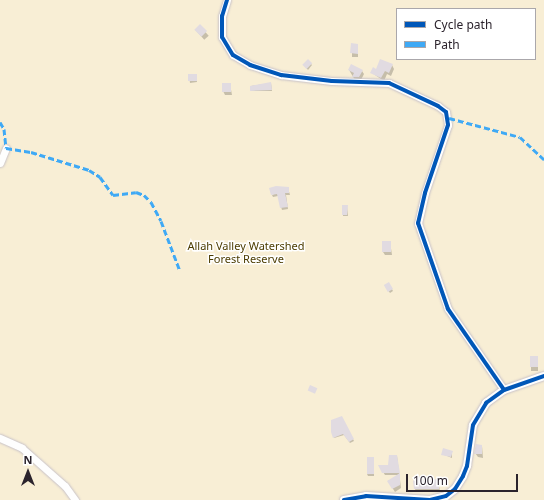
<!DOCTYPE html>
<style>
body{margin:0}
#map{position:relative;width:544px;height:500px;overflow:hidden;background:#fbf8fb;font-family:"Noto Sans",sans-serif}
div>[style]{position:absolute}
.green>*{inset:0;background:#f8eed5}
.shadow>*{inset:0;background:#0003;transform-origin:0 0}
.building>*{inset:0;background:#e1dbe1;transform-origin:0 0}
.roads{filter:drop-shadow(0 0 1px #c8c2c8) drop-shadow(0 0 1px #c8c2c8)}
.minor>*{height:7px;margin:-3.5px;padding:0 3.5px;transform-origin:3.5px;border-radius:3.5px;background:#fefefe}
.tertiary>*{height:8px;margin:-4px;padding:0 4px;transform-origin:4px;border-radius:4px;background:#fefefe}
.quiet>*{height:3px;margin-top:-1.5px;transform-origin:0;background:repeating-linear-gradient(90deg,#3fa9f5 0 6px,transparent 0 9px)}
.cycleway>*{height:4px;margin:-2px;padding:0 2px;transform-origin:2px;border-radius:2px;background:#0057b8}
span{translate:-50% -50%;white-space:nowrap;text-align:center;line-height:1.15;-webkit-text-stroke:3px #fff;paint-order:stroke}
.park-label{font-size:11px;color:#4c3c00}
.legend{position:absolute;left:396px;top:8px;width:140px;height:52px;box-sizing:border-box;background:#fff;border:1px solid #aaa7ab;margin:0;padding:5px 7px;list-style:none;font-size:12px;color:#2b232c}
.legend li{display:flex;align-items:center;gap:8px;height:20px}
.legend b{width:20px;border:1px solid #aaa7ab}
.north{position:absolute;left:8px;top:452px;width:40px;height:40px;-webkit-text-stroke:3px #fff;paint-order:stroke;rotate:0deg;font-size:11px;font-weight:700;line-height:16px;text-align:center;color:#2b232c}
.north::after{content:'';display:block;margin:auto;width:14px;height:18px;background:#2b232c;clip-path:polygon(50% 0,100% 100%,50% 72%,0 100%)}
.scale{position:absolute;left:406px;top:474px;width:112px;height:18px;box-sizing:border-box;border:2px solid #2b232c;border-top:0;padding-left:5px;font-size:12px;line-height:14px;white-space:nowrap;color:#2b232c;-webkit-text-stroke:3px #fff;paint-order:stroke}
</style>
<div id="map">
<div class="green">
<i style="clip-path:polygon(evenodd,0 0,544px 0,544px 500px,0 500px,0 0,397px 9px,535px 9px,535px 59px,397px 59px,397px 9px)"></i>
</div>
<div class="shadow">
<i style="left:200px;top:26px;width:13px;height:6px;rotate:48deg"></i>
<i style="left:352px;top:44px;width:6px;height:13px"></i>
<i style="clip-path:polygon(308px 61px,312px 65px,308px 70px,304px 65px)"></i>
<i style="clip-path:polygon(392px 65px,394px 69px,391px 76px,387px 74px,384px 81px,372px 73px)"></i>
<i style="clip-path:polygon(349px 70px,362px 71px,364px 74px,361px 80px,355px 80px)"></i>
<i style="clip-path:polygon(189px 75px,196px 75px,197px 82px,190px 83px)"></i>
<i style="clip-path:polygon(271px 83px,272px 91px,251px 91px,251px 86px)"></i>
<i style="clip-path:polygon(230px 84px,232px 95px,225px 95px,223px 91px)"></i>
<i style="clip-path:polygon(288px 188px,290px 195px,286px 195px,288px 209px,282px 210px,278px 196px,273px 197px,272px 195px)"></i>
<i style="clip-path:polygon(347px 206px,348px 216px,343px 216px,343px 215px)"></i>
<i style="clip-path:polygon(390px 242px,392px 255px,385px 255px,383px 252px)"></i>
<i style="clip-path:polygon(389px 284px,393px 291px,390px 293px,385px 286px)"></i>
<i style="left:531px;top:357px;width:7px;height:14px"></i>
<i style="clip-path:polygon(342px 418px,354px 441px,350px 443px,344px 435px,334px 438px)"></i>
<i style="clip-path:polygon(482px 446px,483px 458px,478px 457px,475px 453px)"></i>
<i style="clip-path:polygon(452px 452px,452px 458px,442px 454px)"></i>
<i style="clip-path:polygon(397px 456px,401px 488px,395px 492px,388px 481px,399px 475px,385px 475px,379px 466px,389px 466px)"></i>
<i style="clip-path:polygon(374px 458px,374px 476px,368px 476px,367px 474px)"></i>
<i style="clip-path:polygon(438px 480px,440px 491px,416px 492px,415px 489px,422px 481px)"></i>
</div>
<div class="building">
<i style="left:200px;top:24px;width:10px;height:8px;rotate:45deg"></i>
<i style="clip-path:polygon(351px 43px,358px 44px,358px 54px,350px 53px)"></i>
<i style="left:308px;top:59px;width:6px;height:8px;rotate:45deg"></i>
<i style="clip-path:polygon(380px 59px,393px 64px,389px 73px,385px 71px,381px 78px,370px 73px,373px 67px,376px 69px)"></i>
<i style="clip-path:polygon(351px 64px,363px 70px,359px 77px,352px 77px,354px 73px,348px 70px)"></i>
<i style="left:188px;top:74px;width:9px;height:7px"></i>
<i style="clip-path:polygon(271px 82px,272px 90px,250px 91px,250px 86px)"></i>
<i style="left:222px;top:83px;width:9px;height:9px"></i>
<i style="clip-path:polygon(276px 186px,289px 187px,289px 193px,285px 193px,288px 207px,280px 208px,277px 194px,271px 195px,269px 188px)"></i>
<i style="clip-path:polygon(342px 205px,348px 205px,347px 215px,342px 215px)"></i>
<i style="left:382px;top:241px;width:9px;height:11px"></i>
<i style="left:389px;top:282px;width:8px;height:6px;rotate:60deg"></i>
<i style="left:530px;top:356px;width:8px;height:11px"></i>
<i style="left:310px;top:385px;width:8px;height:6px;rotate:23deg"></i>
<i style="clip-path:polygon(342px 416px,354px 439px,349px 442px,343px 434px,333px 438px,331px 432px,331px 420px)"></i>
<i style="clip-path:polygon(476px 444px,482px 445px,482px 454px,474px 454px)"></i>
<i style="clip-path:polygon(443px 448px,453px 451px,451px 457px,441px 455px)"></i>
<i style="clip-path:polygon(389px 455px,397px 455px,400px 473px,382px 473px,378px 465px,388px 465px)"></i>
<i style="left:367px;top:457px;width:7px;height:17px"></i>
<i style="clip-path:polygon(400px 473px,400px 485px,392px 489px,387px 481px)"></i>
<i style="clip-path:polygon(419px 476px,422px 480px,439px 479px,439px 489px,414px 489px,413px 481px)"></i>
</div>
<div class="roads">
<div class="minor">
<i style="left:227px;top:0;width:17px;rotate:107deg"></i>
<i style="left:222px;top:16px;width:21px;rotate:90deg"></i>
<i style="left:222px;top:37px;width:21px;rotate:59deg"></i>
<i style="left:233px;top:55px;width:20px;rotate:30deg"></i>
<i style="left:250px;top:65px;width:33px;rotate:18deg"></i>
<i style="left:281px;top:75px;width:51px;rotate:6.7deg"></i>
<i style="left:332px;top:81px;width:57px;rotate:2deg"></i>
<i style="left:389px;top:83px;width:54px;rotate:25.1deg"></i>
<i style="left:438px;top:106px;width:10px;rotate:37deg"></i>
<i style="left:446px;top:112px;width:13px;rotate:81deg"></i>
<i style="left:448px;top:125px;width:72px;rotate:108.7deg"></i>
<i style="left:425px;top:193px;width:31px;rotate:103deg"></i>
<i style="left:418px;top:223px;width:91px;rotate:70.8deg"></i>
<i style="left:448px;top:309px;width:98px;rotate:55.3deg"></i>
<i style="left:0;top:163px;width:16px;rotate:-68deg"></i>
<i style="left:0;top:438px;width:24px;rotate:24deg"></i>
<i style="left:22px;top:448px;width:57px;rotate:41.5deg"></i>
<i style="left:65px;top:486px;width:17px;rotate:54deg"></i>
</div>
<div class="tertiary">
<i style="left:344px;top:500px;width:22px;rotate:-10deg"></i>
<i style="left:366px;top:496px;width:64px;rotate:3.6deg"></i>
<i style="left:430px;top:500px;width:16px;rotate:-14deg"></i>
<i style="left:446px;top:496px;width:11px;rotate:-38deg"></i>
<i style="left:455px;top:489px;width:15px;rotate:-58deg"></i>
<i style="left:463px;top:476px;width:11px;rotate:-68deg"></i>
<i style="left:467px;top:466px;width:41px;rotate:-81.7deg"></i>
<i style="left:473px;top:425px;width:26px;rotate:-59deg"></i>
<i style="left:486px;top:403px;width:22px;rotate:-36deg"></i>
<i style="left:504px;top:390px;width:42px;rotate:-19.3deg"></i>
</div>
</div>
<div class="quiet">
<i style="left:449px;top:118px;width:73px;rotate:15deg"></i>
<i style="left:520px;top:137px;width:33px;rotate:43deg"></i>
<i style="left:0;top:122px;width:8px;rotate:60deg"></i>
<i style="left:4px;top:129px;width:19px;rotate:84deg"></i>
<i style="left:6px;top:148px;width:25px;rotate:9deg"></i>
<i style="left:31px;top:152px;width:61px;rotate:17.2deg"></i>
<i style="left:89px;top:170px;width:13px;rotate:32deg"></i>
<i style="left:100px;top:177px;width:22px;rotate:54deg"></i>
<i style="left:113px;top:195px;width:23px;rotate:-7deg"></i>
<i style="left:136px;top:192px;width:9px;rotate:21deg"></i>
<i style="left:144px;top:195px;width:10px;rotate:45deg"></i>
<i style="left:151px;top:202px;width:21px;rotate:62deg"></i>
<i style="left:161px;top:221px;width:53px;rotate:69.2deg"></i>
</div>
<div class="cycleway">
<i style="left:227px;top:0;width:17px;rotate:107deg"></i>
<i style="left:222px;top:16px;width:21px;rotate:90deg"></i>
<i style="left:222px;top:37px;width:21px;rotate:59deg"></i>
<i style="left:233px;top:55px;width:20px;rotate:30deg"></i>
<i style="left:250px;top:65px;width:33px;rotate:18deg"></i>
<i style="left:281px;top:75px;width:51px;rotate:6.7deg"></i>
<i style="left:332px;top:81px;width:57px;rotate:2deg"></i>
<i style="left:389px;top:83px;width:54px;rotate:25.1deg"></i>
<i style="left:438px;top:106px;width:10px;rotate:37deg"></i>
<i style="left:446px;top:112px;width:13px;rotate:81deg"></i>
<i style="left:448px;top:125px;width:72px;rotate:108.7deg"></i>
<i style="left:425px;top:193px;width:31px;rotate:103deg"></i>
<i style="left:418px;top:223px;width:91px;rotate:70.8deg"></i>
<i style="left:448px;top:309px;width:98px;rotate:55.3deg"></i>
<i style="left:344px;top:500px;width:22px;rotate:-10deg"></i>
<i style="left:366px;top:496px;width:64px;rotate:3.6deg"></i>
<i style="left:430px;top:500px;width:16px;rotate:-14deg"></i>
<i style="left:446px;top:496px;width:11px;rotate:-38deg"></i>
<i style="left:455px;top:489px;width:15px;rotate:-58deg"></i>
<i style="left:463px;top:476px;width:11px;rotate:-68deg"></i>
<i style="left:467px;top:466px;width:41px;rotate:-81.7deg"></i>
<i style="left:473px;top:425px;width:26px;rotate:-59deg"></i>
<i style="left:486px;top:403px;width:22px;rotate:-36deg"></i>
<i style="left:504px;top:390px;width:42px;rotate:-19.3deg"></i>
</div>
<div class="park-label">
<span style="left:246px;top:253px">Allah Valley Watershed<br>Forest Reserve</span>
</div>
<ul class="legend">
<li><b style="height:5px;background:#0057b8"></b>Cycle path</li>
<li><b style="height:5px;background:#3fa9f5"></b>Path</li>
</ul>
<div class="north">N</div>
<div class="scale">100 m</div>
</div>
